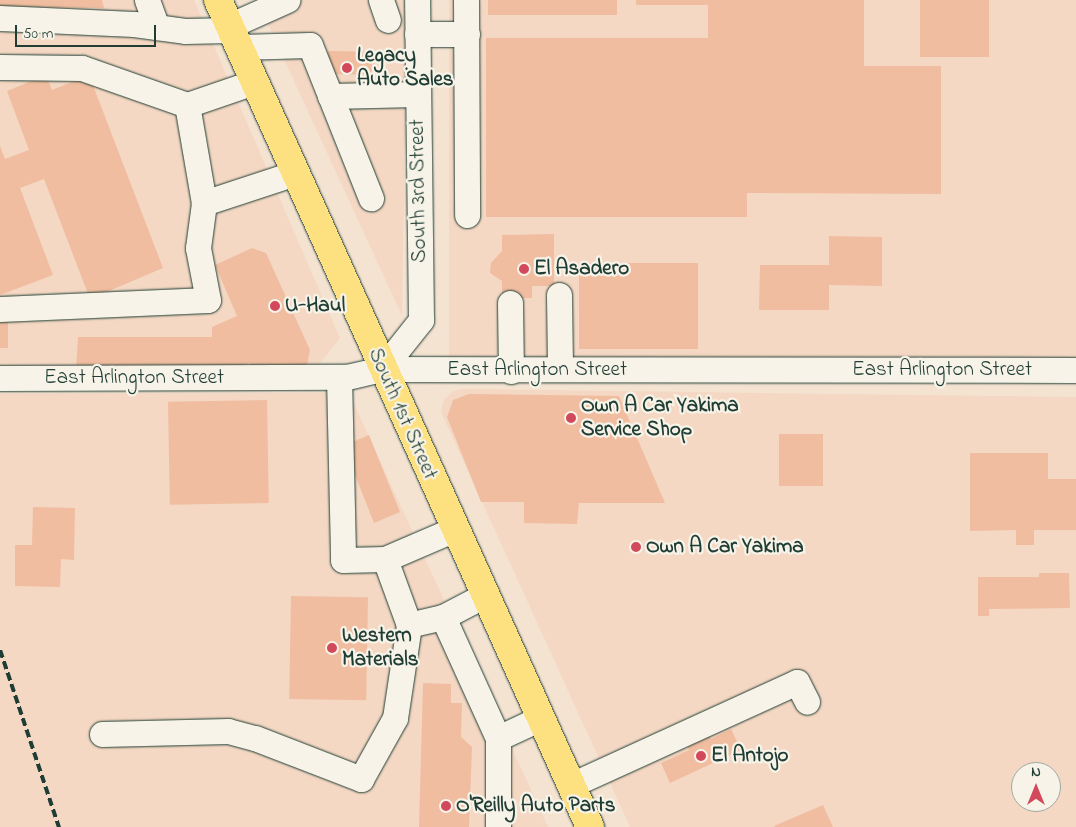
<!DOCTYPE html>
<style>
body{margin:0}
#map{position:relative;width:1076px;height:827px;overflow:hidden;background:#f5e3d2;font-family:"Indie Flower",sans-serif}
div>[style]{position:absolute}
.built>*{inset:0;background:#f4d8c3;transform-origin:0 0}
.building>*{inset:0;background:#f0bda0;transform-origin:0 0}
.roads{filter:drop-shadow(0 0 1px #1f3d34) drop-shadow(0 0 1px #1f3d34)}
.minor>*{height:25px;margin:-12.5px;padding:0 12.5px;transform-origin:12.5px;border-radius:12.5px;background:#f7f3e8}
.major>*{height:28px;margin:-14px;padding:0 14px;transform-origin:14px;border-radius:14px;background:#fde080}
.rail>*{height:4px;margin-top:-2px;transform-origin:0;background:repeating-linear-gradient(90deg,#1f3d34 0 8px,transparent 0 12px)}
.dots>*{width:14px;height:14px;translate:-50% -50%;box-sizing:border-box;border:2px solid #f7f3e8;border-radius:50%}
span{translate:-50% -50%;white-space:nowrap;text-align:center;line-height:1.15;-webkit-text-stroke:4.5px #f7f3e8;paint-order:stroke}
.poi-label{font-size:21px;color:#1f3d34;font-weight:700}
.left{translate:0 -50%;text-align:left}
.street-label{font-size:21px;color:#1f3d34}
.north{position:absolute;left:1011px;top:762px;width:50px;height:50px;box-sizing:border-box;background:#f7f3e8;border:1px solid #a1aaa0;border-radius:50%;rotate:0deg;font-size:14px;font-weight:700;line-height:20px;text-align:center;color:#1f3d34}
.north::after{content:'';display:block;margin:auto;width:18px;height:22px;background:#d1495b;clip-path:polygon(50% 0,100% 100%,50% 72%,0 100%)}
.scale{position:absolute;left:15px;top:25px;width:141px;height:22px;box-sizing:border-box;border:2px solid #1f3d34;border-top:0;padding-left:6px;font-size:15px;line-height:18px;white-space:nowrap;color:#1f3d34;-webkit-text-stroke:4px #f7f3e8;paint-order:stroke}
</style>
<div id="map">
<div class="built">
<i style="clip-path:polygon(0 0,194px 0,340px 338px,315px 370px,0 369px)"></i>
<i style="clip-path:polygon(256px 0,407px 0,402px 316px,272px 33px)"></i>
<i style="left:449px;top:0;width:627px;height:361px"></i>
<i style="clip-path:polygon(evenodd,463px 389px,1076px 397px,1076px 827px,630px 827px,441px 412px,444px 399px,453px 391px,463px 389px,1021px 772px,1051px 772px,1051px 802px,1021px 802px,1021px 772px)"></i>
<i style="clip-path:polygon(349px 393px,548px 827px,0 827px,0 394px)"></i>
</div>
<div class="building">
<i style="clip-path:polygon(0 0,102px 0,104px 8px,0 7px)"></i>
<i style="left:488px;top:0;width:129px;height:15px"></i>
<i style="clip-path:polygon(636px 0,864px 0,864px 66px,941px 66px,941px 194px,747px 193px,747px 217px,486px 217px,486px 38px,708px 38px,708px 5px,636px 5px)"></i>
<i style="left:920px;top:0;width:69px;height:57px"></i>
<i style="left:328px;top:51px;width:44px;height:23px;rotate:1deg"></i>
<i style="clip-path:polygon(46px 75px,52px 90px,89px 75px,163px 268px,90px 299px,44px 179px,20px 188px,53px 275px,0 295px,0 146px,5px 159px,29px 150px,7px 91px)"></i>
<i style="clip-path:polygon(554px 234px,554px 286px,532px 286px,532px 298px,502px 298px,502px 281px,490px 273px,491px 263px,502px 251px,502px 235px)"></i>
<i style="clip-path:polygon(829px 236px,882px 237px,882px 286px,829px 285px,829px 310px,759px 310px,760px 265px,829px 265px)"></i>
<i style="clip-path:polygon(252px 248px,266px 253px,310px 350px,307px 365px,253px 370px,250px 363px,228px 371px,76px 370px,78px 337px,212px 337px,212px 327px,237px 316px,215px 265px)"></i>
<i style="left:698px;top:263px;width:86px;height:119px;rotate:90deg"></i>
<i style="left:0;top:322px;width:8px;height:26px"></i>
<i style="clip-path:polygon(469px 394px,619px 396px,665px 503px,579px 503px,577px 524px,524px 523px,524px 502px,481px 502px,447px 417px,453px 400px)"></i>
<i style="left:267px;top:400px;width:103px;height:99px;rotate:89deg"></i>
<i style="left:779px;top:434px;width:44px;height:52px"></i>
<i style="clip-path:polygon(369px 435px,400px 512px,374px 523px,348px 457px,355px 454px,350px 443px)"></i>
<i style="clip-path:polygon(970px 453px,1048px 453px,1048px 479px,1076px 479px,1076px 530px,1034px 530px,1034px 545px,1016px 545px,1016px 530px,970px 531px)"></i>
<i style="clip-path:polygon(33px 507px,75px 508px,74px 560px,61px 559px,60px 587px,15px 586px,15px 545px,32px 545px)"></i>
<i style="clip-path:polygon(1039px 573px,1069px 573px,1070px 608px,989px 609px,989px 616px,978px 616px,978px 577px,1039px 577px)"></i>
<i style="left:291px;top:596px;width:77px;height:103px;rotate:1deg"></i>
<i style="clip-path:polygon(423px 683px,451px 684px,451px 703px,462px 703px,461px 737px,472px 747px,469px 827px,419px 827px)"></i>
<i style="clip-path:polygon(706px 729px,711px 739px,731px 729px,741px 750px,670px 783px,661px 763px,689px 750px,685px 739px)"></i>
<i style="clip-path:polygon(823px 805px,833px 827px,775px 827px,774px 826px)"></i>
</div>
<div class="roads">
<div class="minor">
<i style="left:147px;top:0;width:29px;rotate:70deg"></i>
<i style="left:381px;top:0;width:21px;rotate:71deg"></i>
<i style="left:466px;top:0;width:215px;rotate:89.7deg"></i>
<i style="left:0;top:18px;width:134px;rotate:2.6deg"></i>
<i style="left:134px;top:24px;width:51px;rotate:7.8deg"></i>
<i style="left:185px;top:31px;width:46px;rotate:-1.2deg"></i>
<i style="left:229px;top:26px;width:64px;rotate:-24.1deg"></i>
<i style="left:417px;top:34px;width:50px"></i>
<i style="left:239px;top:47px;width:71px;rotate:-1.6deg"></i>
<i style="left:310px;top:45px;width:165px;rotate:68.3deg"></i>
<i style="left:0;top:67px;width:82px;rotate:0.7deg"></i>
<i style="left:82px;top:68px;width:111px;rotate:19.4deg"></i>
<i style="left:330px;top:96px;width:88px;rotate:-1.3deg"></i>
<i style="left:204px;top:203px;width:96px;rotate:-18.2deg"></i>
<i style="left:559px;top:295px;width:74px;rotate:89.2deg"></i>
<i style="left:510px;top:303px;width:68px;rotate:89.2deg"></i>
<i style="left:0;top:309px;width:208px;rotate:-2.5deg"></i>
<i style="left:208px;top:300px;width:53px;rotate:-100.9deg"></i>
<i style="left:198px;top:248px;width:45px;rotate:-82.4deg"></i>
<i style="left:204px;top:203px;width:99px;rotate:-99.8deg"></i>
<i style="left:187px;top:105px;width:71px;rotate:-18.9deg"></i>
<i style="left:382px;top:369px;width:63px;rotate:-51.5deg"></i>
<i style="left:421px;top:320px;width:320px;rotate:-90.7deg"></i>
<i style="left:339px;top:377px;width:183px;rotate:88.7deg"></i>
<i style="left:343px;top:560px;width:42px;rotate:-1.4deg"></i>
<i style="left:0;top:378px;width:347px;rotate:-0.2deg"></i>
<i style="left:347px;top:377px;width:36px;rotate:-13deg"></i>
<i style="left:382px;top:369px;width:694px;rotate:0.08deg"></i>
<i style="left:485px;top:595px;width:47px;rotate:152.4deg"></i>
<i style="left:443px;top:617px;width:133px;rotate:65.6deg"></i>
<i style="left:443px;top:617px;width:35px;rotate:167deg"></i>
<i style="left:409px;top:625px;width:70px;rotate:-110deg"></i>
<i style="left:385px;top:559px;width:76px;rotate:-23.2deg"></i>
<i style="left:102px;top:734px;width:126px;rotate:-1.4deg"></i>
<i style="left:228px;top:731px;width:28px;rotate:15deg"></i>
<i style="left:255px;top:738px;width:114px;rotate:21.1deg"></i>
<i style="left:361px;top:779px;width:70px;rotate:-60.9deg"></i>
<i style="left:395px;top:718px;width:94px;rotate:-81.4deg"></i>
<i style="left:571px;top:785px;width:248px;rotate:-24.5deg"></i>
<i style="left:797px;top:682px;width:22px;rotate:63deg"></i>
<i style="left:498px;top:827px;width:89px;rotate:-90deg"></i>
<i style="left:498px;top:738px;width:47px;rotate:-24.9deg"></i>
</div>
<div class="major">
<i style="left:218px;top:0;width:907px;rotate:65.78deg"></i>
</div>
</div>
<div class="rail">
<i style="left:0;top:650px;width:187px;rotate:71.6deg"></i>
</div>
<div class="dots">
<i style="left:347px;top:68px;background:#d1495b"></i>
<i style="left:524px;top:269px;background:#d1495b"></i>
<i style="left:275px;top:306px;background:#d1495b"></i>
<i style="left:571px;top:418px;background:#d1495b"></i>
<i style="left:636px;top:547px;background:#d1495b"></i>
<i style="left:332px;top:648px;background:#d1495b"></i>
<i style="left:701px;top:756px;background:#d1495b"></i>
<i style="left:446px;top:806px;background:#d1495b"></i>
</div>
<div class="poi-label">
<span class="left" style="left:357px;top:68px">Legacy<br>Auto Sales</span>
<span class="left" style="left:534px;top:269px">El Asadero</span>
<span class="left" style="left:285px;top:306px">U-Haul</span>
<span class="left" style="left:581px;top:418px">Own A Car Yakima<br>Service Shop</span>
<span class="left" style="left:646px;top:547px">Own A Car Yakima</span>
<span class="left" style="left:342px;top:648px">Western<br>Materials</span>
<span class="left" style="left:711px;top:756px">El Antojo</span>
<span class="left" style="left:456px;top:806px">O'Reilly Auto Parts</span>
</div>
<div class="street-label">
<span style="left:419px;top:191px;rotate:-91deg">South 3rd Street</span>
<span style="left:537px;top:370px">East Arlington Street</span>
<span style="left:942px;top:370px">East Arlington Street</span>
<span style="left:134px;top:378px">East Arlington Street</span>
<span style="left:402px;top:414px;rotate:66deg">South 1st Street</span>
</div>
<div class="north">N</div>
<div class="scale">50 m</div>
</div>
